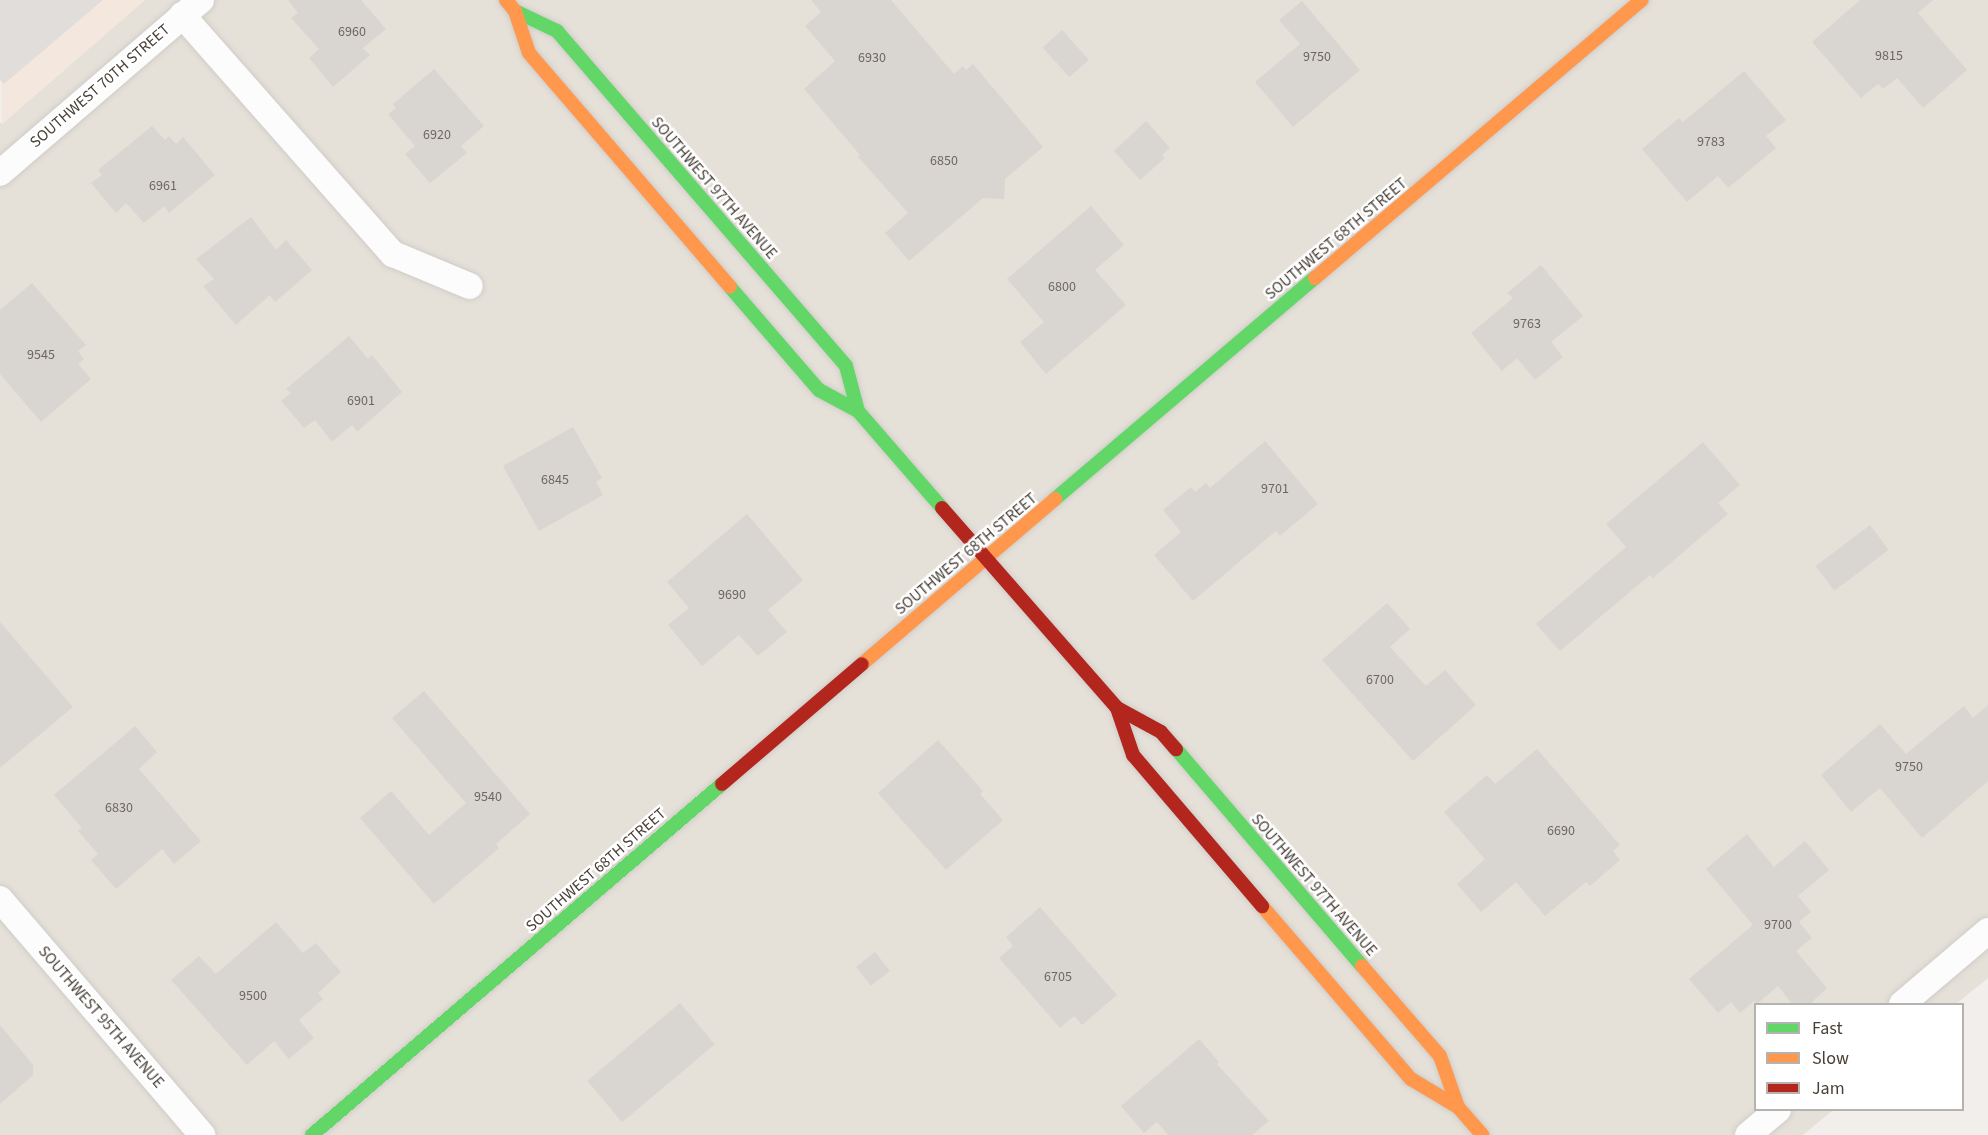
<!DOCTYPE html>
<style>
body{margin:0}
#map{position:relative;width:1988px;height:1135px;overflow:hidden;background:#f1eeeb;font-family:"Source Sans 3",sans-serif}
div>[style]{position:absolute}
.residential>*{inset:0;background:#e5e0d8}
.commercial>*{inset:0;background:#f4e8de}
.parking>*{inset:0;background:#e0ddda}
.building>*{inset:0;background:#d9d6d2;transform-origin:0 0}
.roads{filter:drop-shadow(0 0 2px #cfccc8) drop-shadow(0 0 2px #cfccc8)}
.street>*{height:26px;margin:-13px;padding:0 13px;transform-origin:13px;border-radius:13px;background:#fdfcfc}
.fast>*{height:14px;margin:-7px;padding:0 7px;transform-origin:7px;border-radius:7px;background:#63d668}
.slow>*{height:14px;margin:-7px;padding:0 7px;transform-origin:7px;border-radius:7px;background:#ff974d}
.jam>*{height:14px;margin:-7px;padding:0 7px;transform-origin:7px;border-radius:7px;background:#b3261e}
span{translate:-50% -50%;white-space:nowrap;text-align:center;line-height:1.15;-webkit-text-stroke:5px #fff;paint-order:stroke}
.number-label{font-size:14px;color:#6d665e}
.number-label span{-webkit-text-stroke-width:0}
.street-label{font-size:16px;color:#473f36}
.legend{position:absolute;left:1754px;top:1003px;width:210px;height:108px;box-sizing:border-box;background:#fff;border:2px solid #b5b2af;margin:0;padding:8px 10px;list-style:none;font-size:18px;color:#473f36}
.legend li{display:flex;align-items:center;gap:12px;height:30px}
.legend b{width:30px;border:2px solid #b5b2af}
</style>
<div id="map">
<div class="residential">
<i style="clip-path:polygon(145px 0,1988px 0,1988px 978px,1956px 1004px,1756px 1004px,1756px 1110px,1833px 1110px,1803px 1135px,0 1135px,0 122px,2px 124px)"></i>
</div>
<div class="commercial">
<i style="clip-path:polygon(0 0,145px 0,2px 124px)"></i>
</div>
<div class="parking">
<i style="clip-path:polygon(0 0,103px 0,4px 84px,0 80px)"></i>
</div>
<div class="building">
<i style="clip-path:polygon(288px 0,361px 0,386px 29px,363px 48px,370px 55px,333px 87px,309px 58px,319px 49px,291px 18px,298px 13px)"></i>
<i style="clip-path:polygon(811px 0,891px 0,954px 74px,963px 66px,966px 70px,973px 64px,1043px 147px,1005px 179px,1004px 199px,983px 198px,909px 261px,885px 233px,908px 213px,858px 157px,860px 155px,804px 89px,835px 61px,805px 26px,821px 12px)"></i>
<i style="clip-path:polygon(1860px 0,1933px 0,1918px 13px,1967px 70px,1923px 108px,1897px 78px,1883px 89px,1878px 84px,1861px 98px,1812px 42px)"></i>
<i style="clip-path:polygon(1302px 1px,1360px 70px,1293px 127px,1255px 82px,1300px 44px,1279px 20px)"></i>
<i style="left:1062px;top:30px;width:40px;height:26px;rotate:48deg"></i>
<i style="clip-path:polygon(434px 69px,484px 126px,461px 146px,467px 153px,430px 183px,405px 154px,415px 146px,388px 114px,396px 108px,393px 104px)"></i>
<i style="clip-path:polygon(1744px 71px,1786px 120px,1766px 136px,1776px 148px,1728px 188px,1718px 176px,1687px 202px,1642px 149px,1679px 118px,1683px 122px)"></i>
<i style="clip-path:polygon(1146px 121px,1170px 148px,1162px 155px,1165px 158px,1140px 180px,1114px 151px)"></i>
<i style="clip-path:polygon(152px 126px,165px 140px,169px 136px,176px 144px,183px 137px,215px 175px,169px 213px,164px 206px,144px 223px,126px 203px,116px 213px,91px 183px,102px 175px,98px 170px)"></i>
<i style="clip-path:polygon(1091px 206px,1124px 245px,1095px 270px,1126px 305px,1046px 374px,1020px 342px,1044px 322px,1007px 279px)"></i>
<i style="clip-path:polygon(251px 217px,276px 250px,286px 240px,312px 270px,275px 302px,270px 295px,236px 325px,203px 286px,214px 279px,196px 259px)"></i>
<i style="clip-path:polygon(1541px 265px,1583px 316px,1551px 342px,1563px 357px,1535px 380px,1517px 358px,1502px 371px,1471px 333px,1513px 298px,1507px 293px)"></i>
<i style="clip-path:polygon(32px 283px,86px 345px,78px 351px,84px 359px,78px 364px,91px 379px,41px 422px,0 374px,0 310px)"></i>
<i style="clip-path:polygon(349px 336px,368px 359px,372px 355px,402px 392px,357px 432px,352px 425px,332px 442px,315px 420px,304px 428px,281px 401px,291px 393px,286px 389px)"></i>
<i style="clip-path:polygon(573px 427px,602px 478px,596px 482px,603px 495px,539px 531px,503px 466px)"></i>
<i style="clip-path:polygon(1265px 441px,1318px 504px,1280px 536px,1276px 531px,1193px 601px,1154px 555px,1181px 532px,1163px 510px,1191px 487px,1195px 492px,1206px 483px,1210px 488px)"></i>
<i style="clip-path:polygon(1703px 442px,1740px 485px,1718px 503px,1728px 514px,1653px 578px,1650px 575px,1560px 651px,1536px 624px,1626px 547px,1606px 524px)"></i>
<i style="clip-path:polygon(747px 514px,803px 580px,768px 610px,787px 632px,758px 656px,739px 635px,702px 666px,668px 625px,689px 608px,667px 582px)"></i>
<i style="left:1870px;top:525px;width:31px;height:68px;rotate:53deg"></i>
<i style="clip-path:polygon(1387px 603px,1410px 629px,1390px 647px,1426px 686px,1445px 670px,1476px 705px,1413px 761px,1322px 660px)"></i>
<i style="clip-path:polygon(0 622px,73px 707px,0 768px)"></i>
<i style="clip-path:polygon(424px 691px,530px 814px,496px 844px,499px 848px,434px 904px,360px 818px,391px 791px,429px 835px,466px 803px,392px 718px)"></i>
<i style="clip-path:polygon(1988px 705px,1988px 781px,1922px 838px,1880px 788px,1851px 812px,1821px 775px,1880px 724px,1906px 754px,1964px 706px,1973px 718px)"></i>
<i style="clip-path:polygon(135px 726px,157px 752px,139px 769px,201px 841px,174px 864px,162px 849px,116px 889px,91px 860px,98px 854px,78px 831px,82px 828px,54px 795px)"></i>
<i style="clip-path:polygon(938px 740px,983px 791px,980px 794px,1003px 820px,946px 870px,878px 793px)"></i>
<i style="clip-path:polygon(1537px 749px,1620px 845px,1613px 851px,1620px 860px,1590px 886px,1586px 882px,1545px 916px,1516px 882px,1481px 912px,1457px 884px,1485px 859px,1444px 812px,1487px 775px,1495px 784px)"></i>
<i style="clip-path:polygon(1747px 834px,1774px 867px,1805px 841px,1829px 870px,1798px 896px,1811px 912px,1799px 922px,1812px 938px,1796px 951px,1827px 988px,1809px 1005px,1793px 1005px,1778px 986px,1757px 1004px,1754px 1001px,1740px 1013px,1731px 1002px,1718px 1013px,1689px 979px,1753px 925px,1706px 869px)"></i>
<i style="clip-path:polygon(1040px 907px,1117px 995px,1082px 1025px,1074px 1016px,1060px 1028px,999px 958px,1013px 946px,1006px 937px)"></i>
<i style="clip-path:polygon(276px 922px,303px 953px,316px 943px,341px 972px,318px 993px,323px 999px,299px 1020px,314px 1038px,289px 1059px,274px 1041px,247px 1065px,171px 980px,199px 956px,216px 974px)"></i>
<i style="left:875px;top:952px;width:24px;height:24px;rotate:52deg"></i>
<i style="left:680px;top:1003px;width:54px;height:121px;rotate:50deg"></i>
<i style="clip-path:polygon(0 1025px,33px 1065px,33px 1075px,0 1104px)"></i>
<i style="clip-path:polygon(1199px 1039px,1219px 1062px,1217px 1064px,1269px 1121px,1252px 1135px,1168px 1135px,1157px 1122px,1144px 1133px,1121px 1106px)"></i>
</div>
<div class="roads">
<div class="street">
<i style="left:182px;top:15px;width:319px;rotate:48.6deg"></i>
<i style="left:393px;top:254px;width:83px;rotate:22.6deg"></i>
<i style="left:0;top:173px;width:265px;rotate:-40.7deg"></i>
<i style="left:0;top:899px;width:311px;rotate:49.4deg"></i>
<i style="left:1902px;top:1004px;width:113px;rotate:-40.3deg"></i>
<i style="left:1748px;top:1135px;width:39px;rotate:-40deg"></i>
</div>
<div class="fast">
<i style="left:515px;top:11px;width:47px;rotate:25.5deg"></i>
<i style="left:557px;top:31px;width:442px;rotate:49.2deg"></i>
<i style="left:846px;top:366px;width:47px;rotate:75.1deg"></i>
<i style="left:730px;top:287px;width:136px;rotate:49.2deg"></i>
<i style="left:819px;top:390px;width:44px;rotate:28.3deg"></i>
<i style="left:858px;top:411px;width:128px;rotate:49.1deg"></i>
<i style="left:1055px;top:499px;width:341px;rotate:-40.4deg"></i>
<i style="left:1176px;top:749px;width:286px;rotate:49.4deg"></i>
<i style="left:312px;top:1135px;width:540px;rotate:-40.57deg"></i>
</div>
<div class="slow">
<i style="left:506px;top:0;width:14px;rotate:51deg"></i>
<i style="left:515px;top:11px;width:44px;rotate:71.6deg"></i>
<i style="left:529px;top:53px;width:308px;rotate:49.3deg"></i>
<i style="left:1315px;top:278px;width:429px;rotate:-40.4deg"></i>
<i style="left:862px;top:664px;width:254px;rotate:-40.5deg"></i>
<i style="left:1262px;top:906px;width:228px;rotate:49.3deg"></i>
<i style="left:1411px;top:1079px;width:55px;rotate:30.8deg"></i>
<i style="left:1458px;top:1107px;width:37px;rotate:49deg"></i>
<i style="left:1362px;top:966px;width:119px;rotate:49.1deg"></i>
<i style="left:1440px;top:1056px;width:54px;rotate:70.6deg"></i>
</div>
<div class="jam">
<i style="left:942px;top:508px;width:266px;rotate:48.8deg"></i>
<i style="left:1117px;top:708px;width:50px;rotate:28.6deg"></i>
<i style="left:1161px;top:732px;width:23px;rotate:49deg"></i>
<i style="left:1117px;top:708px;width:50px;rotate:71.2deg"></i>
<i style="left:1133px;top:755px;width:199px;rotate:49.5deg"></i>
<i style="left:722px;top:784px;width:184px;rotate:-40.6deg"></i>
</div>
</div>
<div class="number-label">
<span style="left:352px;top:32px">6960</span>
<span style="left:1889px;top:56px">9815</span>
<span style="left:1317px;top:57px">9750</span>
<span style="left:872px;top:58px">6930</span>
<span style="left:437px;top:135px">6920</span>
<span style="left:1711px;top:142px">9783</span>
<span style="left:944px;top:161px">6850</span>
<span style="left:163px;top:186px">6961</span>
<span style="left:1062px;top:287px">6800</span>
<span style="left:1527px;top:324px">9763</span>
<span style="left:41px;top:355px">9545</span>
<span style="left:361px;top:401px">6901</span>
<span style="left:555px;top:480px">6845</span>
<span style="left:1275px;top:489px">9701</span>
<span style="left:732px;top:595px">9690</span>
<span style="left:1380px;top:680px">6700</span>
<span style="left:1909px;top:767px">9750</span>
<span style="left:488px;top:797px">9540</span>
<span style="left:119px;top:808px">6830</span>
<span style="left:1561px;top:831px">6690</span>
<span style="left:1778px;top:925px">9700</span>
<span style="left:1058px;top:977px">6705</span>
<span style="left:253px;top:996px">9500</span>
</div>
<div class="street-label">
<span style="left:100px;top:86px;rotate:-41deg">SOUTHWEST 70TH STREET</span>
<span style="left:714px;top:188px;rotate:49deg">SOUTHWEST 97TH AVENUE</span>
<span style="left:1336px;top:239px;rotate:-40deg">SOUTHWEST 68TH STREET</span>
<span style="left:966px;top:554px;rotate:-40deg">SOUTHWEST 68TH STREET</span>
<span style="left:596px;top:870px;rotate:-41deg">SOUTHWEST 68TH STREET</span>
<span style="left:1314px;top:885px;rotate:49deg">SOUTHWEST 97TH AVENUE</span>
<span style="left:101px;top:1017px;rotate:49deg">SOUTHWEST 95TH AVENUE</span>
</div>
<ul class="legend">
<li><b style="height:8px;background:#63d668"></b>Fast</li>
<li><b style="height:8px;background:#ff974d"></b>Slow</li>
<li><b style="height:8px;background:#b3261e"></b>Jam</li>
</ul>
</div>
